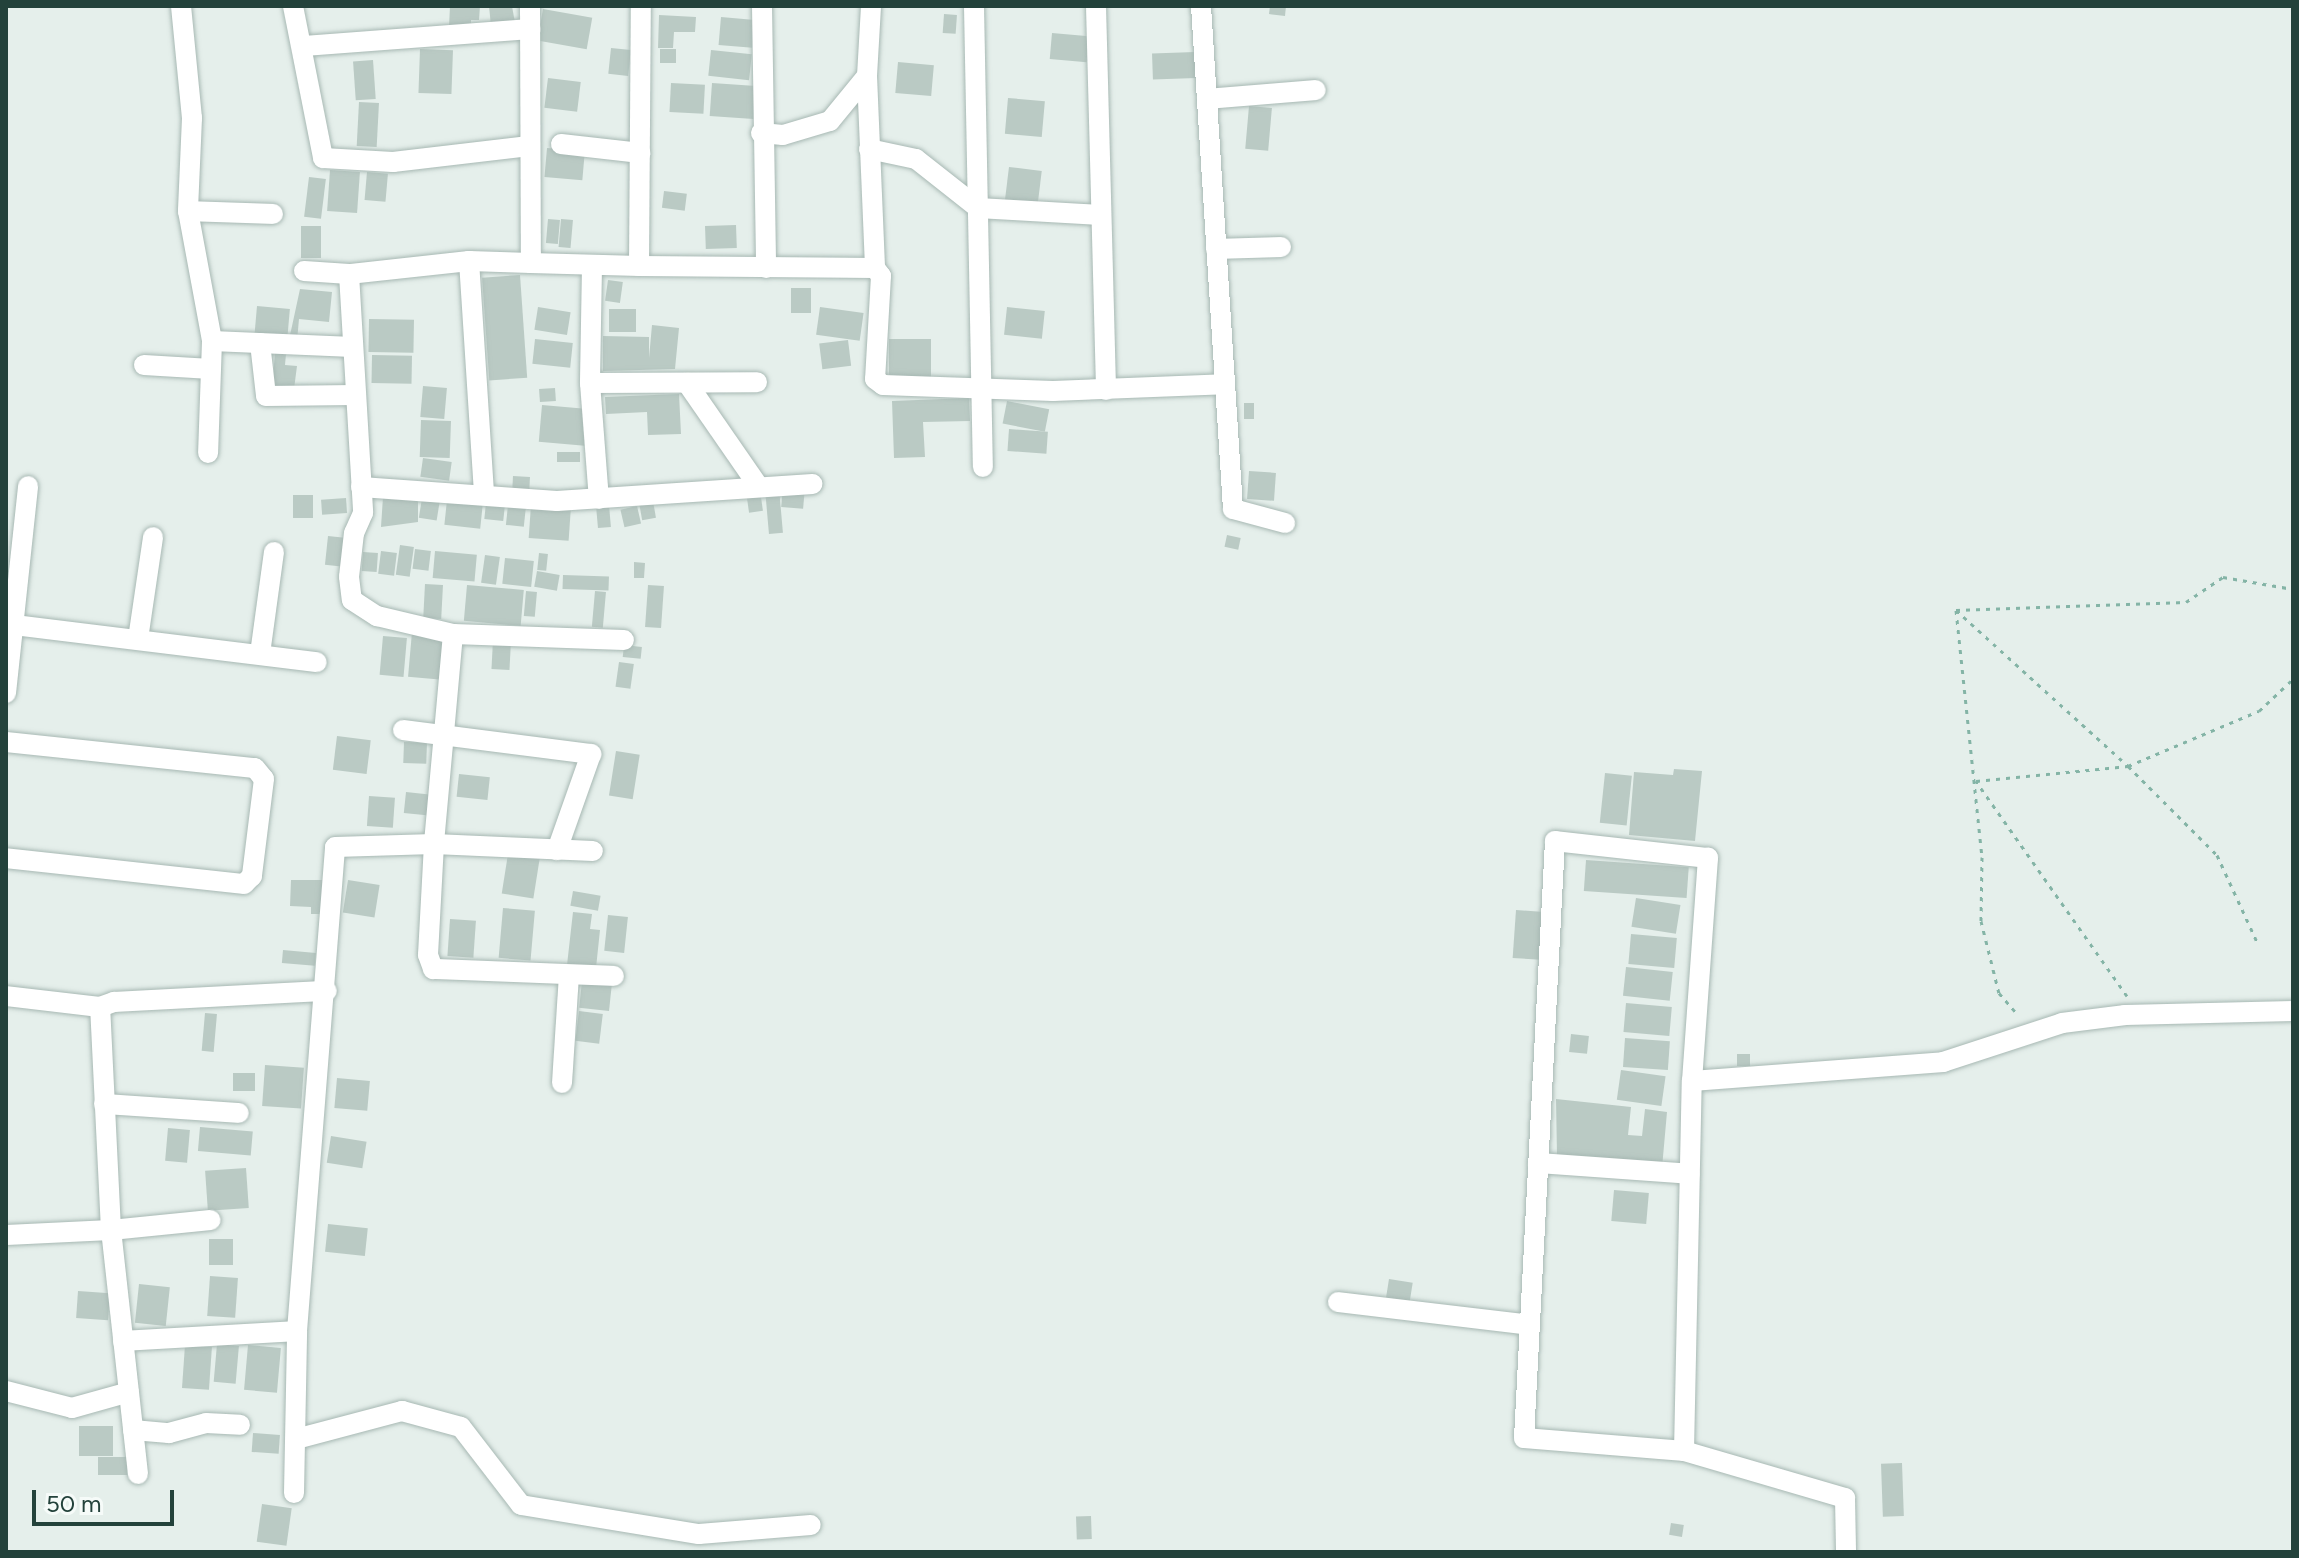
<!DOCTYPE html>
<style>
body{margin:0}
#map{position:relative;width:2299px;height:1558px;overflow:hidden;background:#e5efeb;font-family:Figtree,sans-serif}
div>[style]{position:absolute}
.building>*{inset:0;background:#bacac4;transform-origin:0 0}
.path>*{height:3px;margin-top:-1.5px;transform-origin:0;background:repeating-linear-gradient(90deg,#84b4a6 0 4px,transparent 0 10px)}
.roads{filter:drop-shadow(0 0 2px #a7b8b3) drop-shadow(0 0 2px #a7b8b3)}
.minor>*{height:20px;margin:-10px;padding:0 10px;transform-origin:10px;border-radius:10px;background:#fff}
span{translate:-50% -50%;white-space:nowrap;text-align:center;line-height:1.15;-webkit-text-stroke:6px #f6fbf9;paint-order:stroke}
.frame{position:absolute;inset:0;border:8px solid #23423b;pointer-events:none}
.scale{position:absolute;left:32px;top:1490px;width:142px;height:36px;box-sizing:border-box;border:4px solid #23423b;border-top:0;padding-left:10px;font-size:24px;line-height:28px;white-space:nowrap;color:#23423b;-webkit-text-stroke:6px #f6fbf9;paint-order:stroke}
</style>
<div id="map">
<div class="building">
<i style="clip-path:polygon(450px 6px,480px 6px,479px 20px,471px 20px,471px 28px,449px 27px)"></i>
<i style="clip-path:polygon(489px 6px,512px 6px,515px 23px,491px 26px)"></i>
<i style="clip-path:polygon(1270px 6px,1286px 6px,1285px 16px,1269px 14px)"></i>
<i style="left:543px;top:9px;width:50px;height:32px;rotate:10deg"></i>
<i style="left:944px;top:14px;width:13px;height:19px;rotate:4deg"></i>
<i style="clip-path:polygon(659px 15px,696px 17px,695px 32px,674px 32px,673px 48px,658px 48px)"></i>
<i style="left:721px;top:17px;width:34px;height:28px;rotate:5deg"></i>
<i style="left:1052px;top:33px;width:37px;height:26px;rotate:5deg"></i>
<i style="left:611px;top:48px;width:20px;height:26px;rotate:6deg"></i>
<i style="left:420px;top:49px;width:33px;height:44px;rotate:2deg"></i>
<i style="left:660px;top:49px;width:16px;height:14px"></i>
<i style="left:711px;top:50px;width:41px;height:26px;rotate:6deg"></i>
<i style="left:1195px;top:52px;width:26px;height:43px;rotate:88deg"></i>
<i style="left:373px;top:60px;width:39px;height:20px;rotate:86deg"></i>
<i style="left:898px;top:62px;width:36px;height:31px;rotate:5deg"></i>
<i style="left:548px;top:78px;width:33px;height:30px;rotate:7deg"></i>
<i style="left:671px;top:83px;width:34px;height:29px;rotate:3deg"></i>
<i style="left:712px;top:83px;width:44px;height:33px;rotate:4deg"></i>
<i style="left:1008px;top:98px;width:37px;height:36px;rotate:5deg"></i>
<i style="left:359px;top:102px;width:20px;height:44px;rotate:3deg"></i>
<i style="left:1249px;top:106px;width:23px;height:43px;rotate:5deg"></i>
<i style="left:547px;top:148px;width:38px;height:29px;rotate:5deg"></i>
<i style="left:1009px;top:167px;width:33px;height:36px;rotate:7deg"></i>
<i style="left:330px;top:170px;width:30px;height:41px;rotate:4deg"></i>
<i style="left:367px;top:172px;width:21px;height:28px;rotate:5deg"></i>
<i style="left:309px;top:177px;width:17px;height:40px;rotate:7deg"></i>
<i style="left:664px;top:191px;width:23px;height:17px;rotate:7deg"></i>
<i style="left:548px;top:219px;width:12px;height:24px;rotate:5deg"></i>
<i style="left:561px;top:219px;width:12px;height:28px;rotate:5deg"></i>
<i style="left:736px;top:225px;width:23px;height:31px;rotate:88deg"></i>
<i style="left:301px;top:226px;width:20px;height:32px"></i>
<i style="left:520px;top:275px;width:103px;height:38px;rotate:86deg"></i>
<i style="left:608px;top:280px;width:15px;height:21px;rotate:8deg"></i>
<i style="left:811px;top:288px;width:25px;height:20px;rotate:90deg"></i>
<i style="clip-path:polygon(300px 289px,332px 292px,329px 322px,299px 319px,297px 341px,289px 340px)"></i>
<i style="left:257px;top:306px;width:33px;height:29px;rotate:5deg"></i>
<i style="left:538px;top:307px;width:33px;height:23px;rotate:9deg"></i>
<i style="left:820px;top:307px;width:44px;height:28px;rotate:8deg"></i>
<i style="left:1007px;top:307px;width:38px;height:28px;rotate:6deg"></i>
<i style="left:609px;top:309px;width:27px;height:23px"></i>
<i style="left:369px;top:319px;width:45px;height:33px;rotate:1deg"></i>
<i style="clip-path:polygon(652px 325px,679px 328px,675px 369px,603px 371px,603px 336px,649px 337px,649px 358px)"></i>
<i style="left:535px;top:339px;width:38px;height:25px;rotate:6deg"></i>
<i style="left:889px;top:339px;width:42px;height:42px"></i>
<i style="left:848px;top:340px;width:26px;height:29px;rotate:83deg"></i>
<i style="clip-path:polygon(275px 353px,286px 354px,285px 365px,297px 366px,294px 389px,272px 389px)"></i>
<i style="left:372px;top:355px;width:40px;height:28px;rotate:1deg"></i>
<i style="left:423px;top:386px;width:24px;height:31px;rotate:5deg"></i>
<i style="left:555px;top:388px;width:13px;height:16px;rotate:86deg"></i>
<i style="clip-path:polygon(679px 394px,681px 434px,648px 435px,647px 412px,606px 414px,605px 397px)"></i>
<i style="clip-path:polygon(969px 398px,970px 421px,923px 422px,925px 457px,894px 458px,892px 401px)"></i>
<i style="left:1007px;top:401px;width:43px;height:23px;rotate:11deg"></i>
<i style="left:1244px;top:403px;width:10px;height:16px"></i>
<i style="left:542px;top:405px;width:46px;height:37px;rotate:5deg"></i>
<i style="left:421px;top:420px;width:30px;height:37px;rotate:2deg"></i>
<i style="left:1009px;top:429px;width:39px;height:22px;rotate:4deg"></i>
<i style="left:580px;top:452px;width:10px;height:23px;rotate:90deg"></i>
<i style="left:423px;top:458px;width:29px;height:19px;rotate:8deg"></i>
<i style="left:1249px;top:471px;width:27px;height:28px;rotate:4deg"></i>
<i style="left:513px;top:476px;width:17px;height:19px;rotate:3deg"></i>
<i style="left:783px;top:486px;width:22px;height:21px;rotate:5deg"></i>
<i style="left:779px;top:488px;width:45px;height:14px;rotate:85deg"></i>
<i style="left:760px;top:490px;width:21px;height:14px;rotate:82deg"></i>
<i style="left:293px;top:495px;width:20px;height:23px"></i>
<i style="clip-path:polygon(383px 497px,418px 499px,418px 522px,381px 527px)"></i>
<i style="left:346px;top:498px;width:15px;height:25px;rotate:86deg"></i>
<i style="left:422px;top:498px;width:18px;height:20px;rotate:9deg"></i>
<i style="left:447px;top:500px;width:36px;height:25px;rotate:6deg"></i>
<i style="left:653px;top:501px;width:17px;height:14px;rotate:80deg"></i>
<i style="left:486px;top:503px;width:19px;height:16px;rotate:6deg"></i>
<i style="left:508px;top:505px;width:18px;height:20px;rotate:6deg"></i>
<i style="left:531px;top:505px;width:40px;height:33px;rotate:4deg"></i>
<i style="left:609px;top:505px;width:22px;height:13px;rotate:85deg"></i>
<i style="left:637px;top:506px;width:18px;height:17px;rotate:77deg"></i>
<i style="left:1227px;top:535px;width:14px;height:12px;rotate:12deg"></i>
<i style="left:328px;top:536px;width:19px;height:29px;rotate:6deg"></i>
<i style="left:400px;top:545px;width:14px;height:30px;rotate:8deg"></i>
<i style="left:415px;top:549px;width:16px;height:20px;rotate:7deg"></i>
<i style="left:381px;top:551px;width:16px;height:23px;rotate:7deg"></i>
<i style="left:435px;top:551px;width:42px;height:27px;rotate:5deg"></i>
<i style="left:363px;top:552px;width:15px;height:19px;rotate:4deg"></i>
<i style="left:539px;top:553px;width:9px;height:17px;rotate:6deg"></i>
<i style="left:485px;top:555px;width:15px;height:28px;rotate:8deg"></i>
<i style="left:505px;top:558px;width:29px;height:26px;rotate:6deg"></i>
<i style="clip-path:polygon(634px 562px,645px 563px,644px 578px,634px 578px)"></i>
<i style="left:537px;top:571px;width:23px;height:16px;rotate:10deg"></i>
<i style="left:563px;top:575px;width:46px;height:14px;rotate:2deg"></i>
<i style="left:425px;top:584px;width:18px;height:34px;rotate:3deg"></i>
<i style="left:467px;top:585px;width:57px;height:36px;rotate:5deg"></i>
<i style="left:648px;top:585px;width:16px;height:42px;rotate:4deg"></i>
<i style="left:526px;top:591px;width:11px;height:25px;rotate:5deg"></i>
<i style="left:595px;top:591px;width:11px;height:36px;rotate:5deg"></i>
<i style="left:412px;top:632px;width:37px;height:45px;rotate:5deg"></i>
<i style="left:383px;top:636px;width:24px;height:39px;rotate:5deg"></i>
<i style="left:493px;top:640px;width:18px;height:29px;rotate:3deg"></i>
<i style="left:624px;top:645px;width:18px;height:12px;rotate:6deg"></i>
<i style="left:619px;top:662px;width:15px;height:25px;rotate:8deg"></i>
<i style="left:337px;top:736px;width:34px;height:34px;rotate:7deg"></i>
<i style="left:404px;top:742px;width:23px;height:21px;rotate:2deg"></i>
<i style="left:616px;top:751px;width:24px;height:45px;rotate:9deg"></i>
<i style="clip-path:polygon(1674px 769px,1702px 771px,1695px 841px,1629px 835px,1634px 772px,1673px 775px)"></i>
<i style="left:1605px;top:773px;width:27px;height:50px;rotate:6deg"></i>
<i style="left:459px;top:774px;width:31px;height:23px;rotate:6deg"></i>
<i style="left:406px;top:792px;width:28px;height:21px;rotate:6deg"></i>
<i style="left:369px;top:796px;width:26px;height:30px;rotate:4deg"></i>
<i style="left:508px;top:854px;width:32px;height:40px;rotate:9deg"></i>
<i style="left:1586px;top:860px;width:103px;height:31px;rotate:4deg"></i>
<i style="clip-path:polygon(291px 880px,325px 880px,324px 914px,311px 914px,311px 907px,290px 906px)"></i>
<i style="left:348px;top:880px;width:32px;height:33px;rotate:9deg"></i>
<i style="left:573px;top:891px;width:28px;height:15px;rotate:10deg"></i>
<i style="left:1636px;top:898px;width:45px;height:29px;rotate:9deg"></i>
<i style="left:503px;top:908px;width:32px;height:50px;rotate:5deg"></i>
<i style="left:1516px;top:910px;width:28px;height:48px;rotate:4deg"></i>
<i style="clip-path:polygon(573px 912px,592px 914px,590px 929px,600px 930px,596px 968px,567px 965px)"></i>
<i style="left:608px;top:915px;width:20px;height:36px;rotate:6deg"></i>
<i style="left:450px;top:919px;width:26px;height:37px;rotate:4deg"></i>
<i style="left:1631px;top:934px;width:46px;height:30px;rotate:5deg"></i>
<i style="left:283px;top:950px;width:33px;height:13px;rotate:5deg"></i>
<i style="left:1626px;top:967px;width:47px;height:29px;rotate:6deg"></i>
<i style="left:582px;top:981px;width:30px;height:27px;rotate:6deg"></i>
<i style="left:1626px;top:1003px;width:46px;height:29px;rotate:5deg"></i>
<i style="left:579px;top:1011px;width:24px;height:30px;rotate:7deg"></i>
<i style="left:205px;top:1013px;width:12px;height:38px;rotate:5deg"></i>
<i style="left:1571px;top:1034px;width:18px;height:18px;rotate:6deg"></i>
<i style="left:1625px;top:1038px;width:45px;height:29px;rotate:4deg"></i>
<i style="left:1737px;top:1054px;width:13px;height:12px"></i>
<i style="left:265px;top:1065px;width:39px;height:41px;rotate:4deg"></i>
<i style="left:1621px;top:1070px;width:45px;height:30px;rotate:8deg"></i>
<i style="left:233px;top:1073px;width:22px;height:18px"></i>
<i style="left:337px;top:1078px;width:33px;height:30px;rotate:5deg"></i>
<i style="clip-path:polygon(1556px 1099px,1631px 1107px,1628px 1135px,1642px 1136px,1645px 1109px,1667px 1112px,1662px 1168px,1557px 1156px)"></i>
<i style="left:200px;top:1127px;width:53px;height:24px;rotate:5deg"></i>
<i style="left:168px;top:1128px;width:22px;height:33px;rotate:5deg"></i>
<i style="left:331px;top:1136px;width:36px;height:27px;rotate:9deg"></i>
<i style="left:246px;top:1168px;width:40px;height:41px;rotate:86deg"></i>
<i style="left:1614px;top:1190px;width:35px;height:31px;rotate:5deg"></i>
<i style="left:328px;top:1224px;width:40px;height:28px;rotate:6deg"></i>
<i style="left:209px;top:1239px;width:24px;height:26px"></i>
<i style="left:210px;top:1276px;width:28px;height:40px;rotate:4deg"></i>
<i style="left:1389px;top:1279px;width:24px;height:19px;rotate:9deg"></i>
<i style="left:139px;top:1284px;width:31px;height:39px;rotate:6deg"></i>
<i style="left:78px;top:1291px;width:32px;height:27px;rotate:4deg"></i>
<i style="left:217px;top:1344px;width:22px;height:38px;rotate:5deg"></i>
<i style="left:185px;top:1345px;width:27px;height:43px;rotate:4deg"></i>
<i style="left:248px;top:1345px;width:33px;height:45px;rotate:5deg"></i>
<i style="left:79px;top:1426px;width:34px;height:30px"></i>
<i style="left:253px;top:1433px;width:27px;height:19px;rotate:4deg"></i>
<i style="left:127px;top:1457px;width:18px;height:29px;rotate:90deg"></i>
<i style="left:1902px;top:1463px;width:53px;height:21px;rotate:88deg"></i>
<i style="left:262px;top:1504px;width:30px;height:38px;rotate:8deg"></i>
<i style="left:1091px;top:1516px;width:23px;height:15px;rotate:88deg"></i>
<i style="left:1671px;top:1523px;width:13px;height:12px;rotate:9deg"></i>
</div>
<div class="path">
<i style="left:1956px;top:610px;width:232px;rotate:42.2deg"></i>
<i style="left:2128px;top:766px;width:126px;rotate:45deg"></i>
<i style="left:2217px;top:855px;width:96px;rotate:65.3deg"></i>
<i style="left:1956px;top:610px;width:248px;rotate:84deg"></i>
<i style="left:1982px;top:857px;width:64px;rotate:90.9deg"></i>
<i style="left:1981px;top:921px;width:74px;rotate:76deg"></i>
<i style="left:1999px;top:993px;width:29px;rotate:49deg"></i>
<i style="left:1956px;top:610px;width:230px;rotate:-2deg"></i>
<i style="left:2186px;top:602px;width:45px;rotate:-34deg"></i>
<i style="left:2223px;top:577px;width:71px;rotate:9.7deg"></i>
<i style="left:2127px;top:996px;width:263px;rotate:-125.1deg"></i>
<i style="left:1976px;top:781px;width:153px;rotate:-5.6deg"></i>
<i style="left:2128px;top:766px;width:142px;rotate:-22.8deg"></i>
<i style="left:2259px;top:711px;width:47px;rotate:-43.3deg"></i>
</div>
<div class="roads">
<div class="minor">
<i style="left:181px;top:6px;width:113px;rotate:84.4deg"></i>
<i style="left:192px;top:118px;width:93px;rotate:92.5deg"></i>
<i style="left:188px;top:211px;width:132px;rotate:79.5deg"></i>
<i style="left:212px;top:341px;width:112px;rotate:92deg"></i>
<i style="left:293px;top:6px;width:155px;rotate:78.8deg"></i>
<i style="left:323px;top:158px;width:70px;rotate:3.3deg"></i>
<i style="left:393px;top:162px;width:137px;rotate:-6.7deg"></i>
<i style="left:530px;top:6px;width:257px;rotate:89.8deg"></i>
<i style="left:531px;top:263px;width:108px;rotate:1.6deg"></i>
<i style="left:639px;top:266px;width:260px;rotate:-89.6deg"></i>
<i style="left:762px;top:6px;width:262px;rotate:89.1deg"></i>
<i style="left:974px;top:6px;width:461px;rotate:88.9deg"></i>
<i style="left:1096px;top:6px;width:384px;rotate:88.5deg"></i>
<i style="left:1201px;top:6px;width:504px;rotate:86.36deg"></i>
<i style="left:1233px;top:509px;width:54px;rotate:15.1deg"></i>
<i style="left:304px;top:46px;width:227px;rotate:-4.3deg"></i>
<i style="left:867px;top:76px;width:192px;rotate:87.6deg"></i>
<i style="left:1207px;top:99px;width:109px;rotate:-4.7deg"></i>
<i style="left:761px;top:133px;width:22px;rotate:5deg"></i>
<i style="left:783px;top:135px;width:49px;rotate:-16.6deg"></i>
<i style="left:830px;top:121px;width:58px;rotate:-50.6deg"></i>
<i style="left:867px;top:76px;width:70px;rotate:-86.7deg"></i>
<i style="left:561px;top:144px;width:80px;rotate:6.5deg"></i>
<i style="left:869px;top:149px;width:48px;rotate:12deg"></i>
<i style="left:916px;top:159px;width:79px;rotate:38.3deg"></i>
<i style="left:978px;top:208px;width:123px;rotate:3.3deg"></i>
<i style="left:188px;top:211px;width:85px;rotate:2deg"></i>
<i style="left:1216px;top:249px;width:65px;rotate:-1.8deg"></i>
<i style="left:469px;top:261px;width:233px;rotate:86.3deg"></i>
<i style="left:531px;top:263px;width:62px;rotate:-178.2deg"></i>
<i style="left:469px;top:261px;width:121px;rotate:173.8deg"></i>
<i style="left:349px;top:274px;width:239px;rotate:86.6deg"></i>
<i style="left:363px;top:513px;width:22px;rotate:114deg"></i>
<i style="left:354px;top:533px;width:44px;rotate:96.5deg"></i>
<i style="left:349px;top:577px;width:23px;rotate:83deg"></i>
<i style="left:352px;top:600px;width:30px;rotate:33deg"></i>
<i style="left:377px;top:616px;width:78px;rotate:13.3deg"></i>
<i style="left:453px;top:634px;width:171px;rotate:2deg"></i>
<i style="left:592px;top:266px;width:117px;rotate:91deg"></i>
<i style="left:590px;top:383px;width:116px;rotate:85.6deg"></i>
<i style="left:639px;top:266px;width:236px;rotate:0.5deg"></i>
<i style="left:875px;top:268px;width:10px;rotate:53deg"></i>
<i style="left:881px;top:276px;width:103px;rotate:93.3deg"></i>
<i style="left:875px;top:379px;width:10px;rotate:37deg"></i>
<i style="left:883px;top:385px;width:170px;rotate:2deg"></i>
<i style="left:1053px;top:391px;width:171px;rotate:-2.3deg"></i>
<i style="left:304px;top:271px;width:45px;rotate:3.8deg"></i>
<i style="left:212px;top:341px;width:141px;rotate:2.4deg"></i>
<i style="left:260px;top:343px;width:53px;rotate:83.5deg"></i>
<i style="left:266px;top:396px;width:90px;rotate:-0.6deg"></i>
<i style="left:144px;top:365px;width:67px;rotate:3.4deg"></i>
<i style="left:590px;top:383px;width:167px;rotate:-0.3deg"></i>
<i style="left:687px;top:383px;width:123px;rotate:55.3deg"></i>
<i style="left:361px;top:487px;width:196px;rotate:4.1deg"></i>
<i style="left:557px;top:501px;width:256px;rotate:-3.8deg"></i>
<i style="left:6px;top:624px;width:313px;rotate:7deg"></i>
<i style="left:453px;top:634px;width:211px;rotate:95.2deg"></i>
<i style="left:434px;top:844px;width:111px;rotate:93.1deg"></i>
<i style="left:428px;top:955px;width:15px;rotate:70deg"></i>
<i style="left:433px;top:969px;width:181px;rotate:2.2deg"></i>
<i style="left:138px;top:639px;width:103px;rotate:-81.6deg"></i>
<i style="left:260px;top:654px;width:103px;rotate:-82.2deg"></i>
<i style="left:6px;top:693px;width:208px;rotate:-83.9deg"></i>
<i style="left:403px;top:730px;width:190px;rotate:7.3deg"></i>
<i style="left:591px;top:754px;width:102px;rotate:109.5deg"></i>
<i style="left:6px;top:742px;width:250px;rotate:6deg"></i>
<i style="left:255px;top:768px;width:14px;rotate:51deg"></i>
<i style="left:264px;top:779px;width:98px;rotate:97.1deg"></i>
<i style="left:252px;top:876px;width:11px;rotate:135deg"></i>
<i style="left:244px;top:884px;width:239px;rotate:-173.8deg"></i>
<i style="left:6px;top:996px;width:95px;rotate:6.7deg"></i>
<i style="left:1692px;top:1081px;width:252px;rotate:-4.3deg"></i>
<i style="left:1943px;top:1062px;width:125px;rotate:-18.1deg"></i>
<i style="left:2062px;top:1023px;width:64px;rotate:-7.2deg"></i>
<i style="left:2125px;top:1015px;width:168px;rotate:-1.4deg"></i>
<i style="left:562px;top:1083px;width:108px;rotate:-86.3deg"></i>
<i style="left:104px;top:1104px;width:135px;rotate:3.8deg"></i>
<i style="left:1538px;top:1163px;width:152px;rotate:4.1deg"></i>
<i style="left:6px;top:1235px;width:105px;rotate:-2.7deg"></i>
<i style="left:111px;top:1230px;width:223px;rotate:-92.8deg"></i>
<i style="left:100px;top:1007px;width:15px;rotate:-20deg"></i>
<i style="left:114px;top:1002px;width:213px;rotate:-3deg"></i>
<i style="left:1338px;top:1302px;width:193px;rotate:6.8deg"></i>
<i style="left:123px;top:1341px;width:174px;rotate:-3.3deg"></i>
<i style="left:6px;top:1391px;width:68px;rotate:14.4deg"></i>
<i style="left:72px;top:1408px;width:59px;rotate:-15.7deg"></i>
<i style="left:133px;top:1430px;width:36px;rotate:5deg"></i>
<i style="left:169px;top:1433px;width:38px;rotate:-15deg"></i>
<i style="left:206px;top:1423px;width:34px;rotate:3deg"></i>
<i style="left:296px;top:1439px;width:110px;rotate:-14.8deg"></i>
<i style="left:402px;top:1411px;width:61px;rotate:15.2deg"></i>
<i style="left:461px;top:1427px;width:98px;rotate:52.4deg"></i>
<i style="left:521px;top:1505px;width:180px;rotate:9.3deg"></i>
<i style="left:699px;top:1534px;width:112px;rotate:-4.6deg"></i>
<i style="left:1684px;top:1451px;width:370px;rotate:-88.8deg"></i>
<i style="left:1692px;top:1081px;width:224px;rotate:-85.9deg"></i>
<i style="left:1708px;top:858px;width:154px;rotate:-173.7deg"></i>
<i style="left:1555px;top:841px;width:598px;rotate:92.97deg"></i>
<i style="left:1524px;top:1438px;width:161px;rotate:4.6deg"></i>
<i style="left:1684px;top:1451px;width:168px;rotate:16.3deg"></i>
<i style="left:1845px;top:1498px;width:54px;rotate:88.9deg"></i>
<i style="left:138px;top:1474px;width:245px;rotate:-96.3deg"></i>
<i style="left:111px;top:1230px;width:100px;rotate:-5.7deg"></i>
<i style="left:294px;top:1493px;width:162px;rotate:-88.9deg"></i>
<i style="left:297px;top:1331px;width:485px;rotate:-85.5deg"></i>
<i style="left:335px;top:847px;width:99px;rotate:-1.7deg"></i>
<i style="left:434px;top:844px;width:159px;rotate:2.5deg"></i>
</div>
</div>
<div class="frame"></div>
<div class="scale">50 m</div>
</div>
